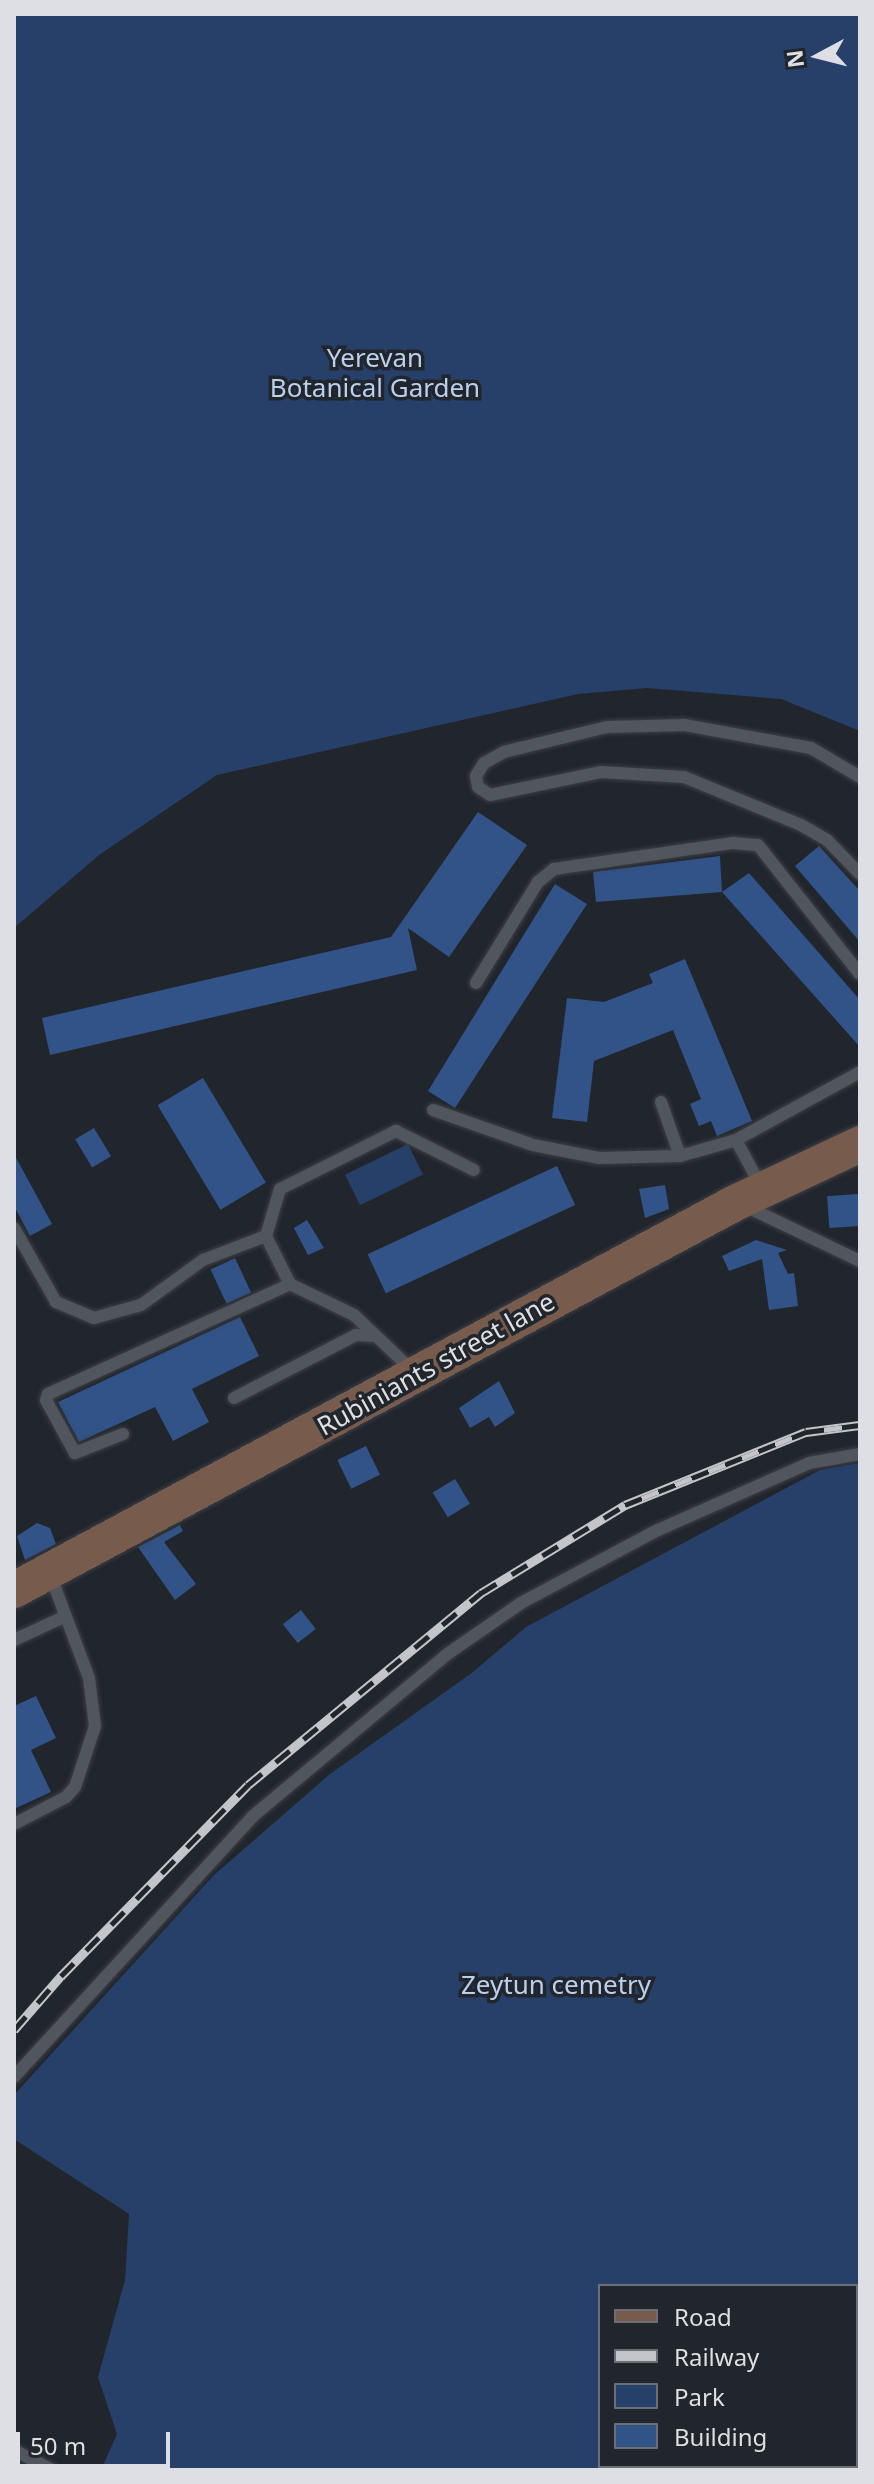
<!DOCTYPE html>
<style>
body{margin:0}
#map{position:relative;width:874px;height:2484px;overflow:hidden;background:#21252c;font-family:"Noto Sans",sans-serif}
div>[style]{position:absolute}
.green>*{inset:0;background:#27406a;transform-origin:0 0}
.building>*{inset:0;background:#325388;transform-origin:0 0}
.roads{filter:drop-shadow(0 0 2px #3d4046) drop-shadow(0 0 2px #3d4046)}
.lane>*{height:12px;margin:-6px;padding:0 6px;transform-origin:6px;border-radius:6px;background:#51555c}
.secondary>*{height:36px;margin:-18px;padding:0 18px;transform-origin:18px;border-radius:18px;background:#775b4d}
.rail>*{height:9px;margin-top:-4.5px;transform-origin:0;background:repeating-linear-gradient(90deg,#21252c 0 18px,#c3c5cb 0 36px);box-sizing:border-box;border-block:2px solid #c3c5cb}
span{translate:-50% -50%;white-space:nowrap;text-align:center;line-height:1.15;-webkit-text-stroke:7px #21252c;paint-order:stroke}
.park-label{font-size:26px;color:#bbcfef}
.street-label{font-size:26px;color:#dddfe4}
.frame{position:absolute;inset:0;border:16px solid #dddfe4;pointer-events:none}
.legend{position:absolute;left:598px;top:2284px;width:260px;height:184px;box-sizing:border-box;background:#21252c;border:2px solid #6c6f76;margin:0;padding:10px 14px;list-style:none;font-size:24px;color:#dddfe4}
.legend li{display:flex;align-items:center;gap:16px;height:40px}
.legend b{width:40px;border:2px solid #6c6f76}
.north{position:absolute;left:778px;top:16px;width:80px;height:80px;-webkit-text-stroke:6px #21252c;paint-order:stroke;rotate:263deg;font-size:22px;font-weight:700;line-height:32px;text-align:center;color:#dddfe4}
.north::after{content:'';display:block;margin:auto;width:28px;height:36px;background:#dddfe4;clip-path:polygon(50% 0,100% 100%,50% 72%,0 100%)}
.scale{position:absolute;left:16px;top:2432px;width:154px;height:36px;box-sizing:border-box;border:4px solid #dddfe4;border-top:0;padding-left:10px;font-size:24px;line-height:28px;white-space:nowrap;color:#dddfe4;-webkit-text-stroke:6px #21252c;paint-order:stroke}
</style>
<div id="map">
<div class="green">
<i style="clip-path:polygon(14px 14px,860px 14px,860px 731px,781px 699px,647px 688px,578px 694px,217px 775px,99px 855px,14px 928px)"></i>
<i style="left:408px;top:1144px;width:34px;height:70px;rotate:64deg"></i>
<i style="clip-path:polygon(evenodd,860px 1463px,860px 2470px,101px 2470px,117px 2434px,98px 2377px,125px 2280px,129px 2214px,14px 2139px,14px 2095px,214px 1875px,330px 1774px,473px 1672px,526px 1627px,820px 1470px,860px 1463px,856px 2286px,856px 2466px,600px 2466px,600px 2286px,856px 2286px)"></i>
</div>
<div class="building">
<i style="clip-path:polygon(478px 812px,527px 845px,449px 957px,408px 928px,417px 970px,50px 1055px,42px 1018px,391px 937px)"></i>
<i style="clip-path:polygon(819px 846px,860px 891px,860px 942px,795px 866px)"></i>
<i style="clip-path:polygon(720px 856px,722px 892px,596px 902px,593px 872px)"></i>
<i style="clip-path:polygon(749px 873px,860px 1000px,860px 1047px,722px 892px)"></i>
<i style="clip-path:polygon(555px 884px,587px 904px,455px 1108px,428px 1091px)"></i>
<i style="clip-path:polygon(685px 959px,752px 1121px,717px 1136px,711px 1121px,699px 1126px,690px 1104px,701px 1099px,673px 1030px,594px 1061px,587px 1122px,552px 1118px,567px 998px,604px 1002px,653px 983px,649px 974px)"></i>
<i style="left:203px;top:1078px;width:122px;height:53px;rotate:59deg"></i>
<i style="left:94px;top:1128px;width:33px;height:22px;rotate:59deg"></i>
<i style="clip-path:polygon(14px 1154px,52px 1224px,30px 1236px,14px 1206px)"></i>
<i style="left:557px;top:1166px;width:43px;height:209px;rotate:65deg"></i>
<i style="clip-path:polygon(665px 1185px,669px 1209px,645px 1218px,639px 1189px)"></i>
<i style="left:858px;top:1194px;width:32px;height:31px;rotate:86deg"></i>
<i style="clip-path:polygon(307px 1220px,324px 1248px,308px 1255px,294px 1228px)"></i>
<i style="clip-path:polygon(756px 1240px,787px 1250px,778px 1253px,788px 1274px,794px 1273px,798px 1306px,769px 1310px,762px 1259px,729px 1271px,722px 1256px)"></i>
<i style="left:235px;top:1258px;width:38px;height:27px;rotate:65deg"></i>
<i style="clip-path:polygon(240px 1317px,259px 1356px,192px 1389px,209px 1422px,173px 1441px,155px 1407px,79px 1442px,58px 1402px)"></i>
<i style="clip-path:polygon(499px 1381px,515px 1413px,495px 1427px,489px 1417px,470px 1428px,459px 1408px)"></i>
<i style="left:366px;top:1446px;width:32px;height:32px;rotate:64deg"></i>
<i style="left:455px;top:1479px;width:29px;height:26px;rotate:59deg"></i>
<i style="clip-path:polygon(37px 1523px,50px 1528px,56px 1544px,25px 1560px,17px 1536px)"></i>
<i style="clip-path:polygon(180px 1525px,183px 1531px,164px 1542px,196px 1584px,175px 1600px,138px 1547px)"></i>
<i style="left:301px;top:1610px;width:24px;height:23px;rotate:52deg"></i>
<i style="clip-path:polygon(36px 1696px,56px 1738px,31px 1750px,51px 1792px,14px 1809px,14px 1706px)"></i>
</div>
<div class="roads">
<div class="lane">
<i style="left:860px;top:777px;width:57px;rotate:-149.4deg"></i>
<i style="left:811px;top:748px;width:128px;rotate:-169.7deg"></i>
<i style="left:685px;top:725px;width:78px;rotate:178.5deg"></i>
<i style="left:607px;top:727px;width:106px;rotate:166.4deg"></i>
<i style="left:504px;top:752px;width:23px;rotate:151deg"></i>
<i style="left:484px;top:763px;width:15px;rotate:122deg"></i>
<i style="left:476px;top:776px;width:11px;rotate:80deg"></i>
<i style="left:478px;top:787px;width:14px;rotate:34deg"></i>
<i style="left:490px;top:795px;width:113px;rotate:-11.7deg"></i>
<i style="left:601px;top:772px;width:83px;rotate:3.4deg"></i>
<i style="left:684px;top:777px;width:126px;rotate:22.3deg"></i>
<i style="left:801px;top:825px;width:30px;rotate:30deg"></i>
<i style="left:827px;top:840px;width:47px;rotate:45.9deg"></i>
<i style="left:476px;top:983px;width:119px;rotate:-58.5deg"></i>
<i style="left:538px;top:882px;width:21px;rotate:-39deg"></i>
<i style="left:554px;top:869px;width:181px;rotate:-8.3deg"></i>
<i style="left:733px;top:843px;width:25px;rotate:5deg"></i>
<i style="left:758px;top:845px;width:164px;rotate:51.7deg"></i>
<i style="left:661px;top:1102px;width:57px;rotate:70.6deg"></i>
<i style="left:680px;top:1156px;width:58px;rotate:-15.9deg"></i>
<i style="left:736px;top:1140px;width:141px;rotate:-28.7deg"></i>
<i style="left:433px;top:1110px;width:106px;rotate:19.3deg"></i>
<i style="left:533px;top:1145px;width:67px;rotate:11.1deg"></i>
<i style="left:599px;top:1158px;width:81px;rotate:-1.4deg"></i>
<i style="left:736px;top:1140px;width:55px;rotate:61.6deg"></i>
<i style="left:743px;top:1205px;width:130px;rotate:25.6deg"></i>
<i style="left:14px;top:1228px;width:85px;rotate:60.4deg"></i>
<i style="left:56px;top:1302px;width:41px;rotate:22.8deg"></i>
<i style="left:94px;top:1318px;width:49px;rotate:-15.5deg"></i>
<i style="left:141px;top:1305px;width:77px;rotate:-36deg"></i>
<i style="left:203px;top:1260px;width:67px;rotate:-20.9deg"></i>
<i style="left:412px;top:1370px;width:80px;rotate:-136.5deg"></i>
<i style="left:354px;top:1315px;width:71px;rotate:-154.2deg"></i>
<i style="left:290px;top:1284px;width:54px;rotate:-116.6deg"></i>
<i style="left:266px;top:1236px;width:49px;rotate:-73.4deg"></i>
<i style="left:280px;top:1189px;width:130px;rotate:-26.6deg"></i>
<i style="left:396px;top:1131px;width:87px;rotate:26.6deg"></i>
<i style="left:234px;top:1398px;width:137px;rotate:-27.3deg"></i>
<i style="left:356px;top:1335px;width:20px;rotate:3deg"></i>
<i style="left:123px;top:1434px;width:52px;rotate:158.4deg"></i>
<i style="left:75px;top:1453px;width:60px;rotate:-118.7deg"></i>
<i style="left:46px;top:1400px;width:6px;rotate:-72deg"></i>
<i style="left:48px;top:1394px;width:266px;rotate:-24.4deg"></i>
<i style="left:14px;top:1640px;width:57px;rotate:-24.8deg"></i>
<i style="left:14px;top:1824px;width:59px;rotate:-27.4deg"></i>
<i style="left:66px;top:1797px;width:13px;rotate:-48deg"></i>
<i style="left:75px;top:1787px;width:64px;rotate:-71.8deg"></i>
<i style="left:95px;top:1726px;width:48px;rotate:-97.1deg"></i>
<i style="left:89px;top:1678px;width:111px;rotate:-110.6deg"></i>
<i style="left:14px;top:2077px;width:354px;rotate:-47.5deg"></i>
<i style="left:253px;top:1816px;width:251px;rotate:-39.8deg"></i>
<i style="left:446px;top:1655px;width:91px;rotate:-34.7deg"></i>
<i style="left:521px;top:1603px;width:155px;rotate:-28.1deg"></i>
<i style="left:658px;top:1530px;width:165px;rotate:-23.9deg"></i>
<i style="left:809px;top:1463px;width:52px;rotate:-10deg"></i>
<i style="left:14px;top:2450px;width:43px;rotate:27.8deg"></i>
</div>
<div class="secondary">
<i style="left:14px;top:1590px;width:821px;rotate:-28.22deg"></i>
<i style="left:737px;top:1202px;width:136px;rotate:-25.2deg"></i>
</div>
</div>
<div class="rail">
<i style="left:14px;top:2030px;width:72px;rotate:-49deg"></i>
<i style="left:61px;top:1976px;width:267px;rotate:-45.6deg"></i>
<i style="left:248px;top:1785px;width:302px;rotate:-39.5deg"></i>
<i style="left:481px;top:1593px;width:169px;rotate:-31.4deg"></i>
<i style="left:625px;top:1505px;width:195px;rotate:-22deg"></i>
<i style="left:806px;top:1432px;width:54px;rotate:-7.4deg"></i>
</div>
<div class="park-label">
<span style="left:375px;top:373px">Yerevan<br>Botanical Garden</span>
<span style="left:556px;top:1985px">Zeytun cemetry</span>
</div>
<div class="street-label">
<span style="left:436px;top:1364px;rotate:-29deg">Rubiniants street lane</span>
</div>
<div class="frame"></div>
<ul class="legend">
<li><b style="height:10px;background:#775b4d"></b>Road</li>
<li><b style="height:10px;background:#c3c5cb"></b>Railway</li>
<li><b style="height:22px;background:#27406a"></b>Park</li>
<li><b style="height:22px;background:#325388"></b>Building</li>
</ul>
<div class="north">N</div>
<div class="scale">50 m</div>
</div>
